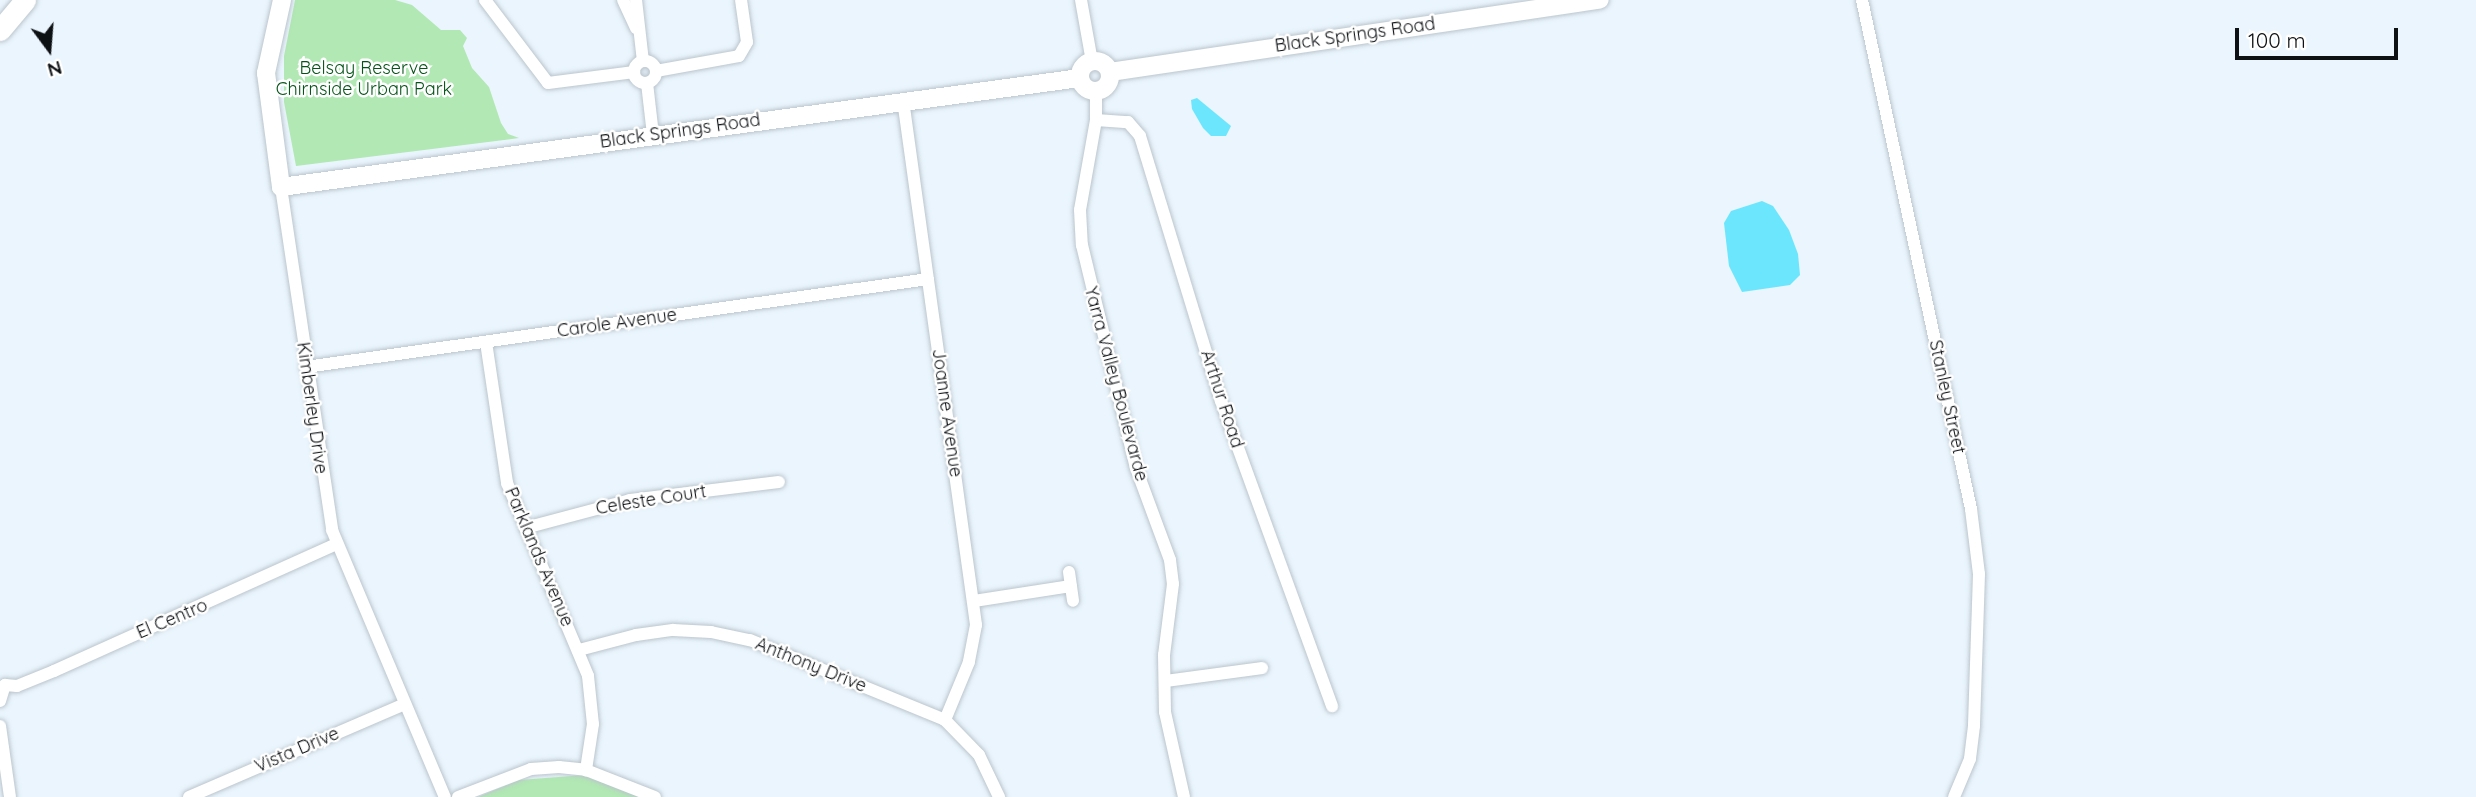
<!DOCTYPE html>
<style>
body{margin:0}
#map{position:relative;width:2476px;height:797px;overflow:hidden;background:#eaf5fd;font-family:Quicksand,sans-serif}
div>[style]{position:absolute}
.green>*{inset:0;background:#b1e8b3}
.water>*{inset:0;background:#6be6fc}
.roads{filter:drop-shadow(0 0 2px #bbc5cd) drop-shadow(0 0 2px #bbc5cd)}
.minor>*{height:12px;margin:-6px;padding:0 6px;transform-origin:6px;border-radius:6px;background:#fff}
.minor>.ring{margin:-6px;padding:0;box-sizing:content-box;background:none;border:12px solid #fff;border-radius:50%}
.secondary>*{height:18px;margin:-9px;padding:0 9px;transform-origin:9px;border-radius:9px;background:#fff}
.secondary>.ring{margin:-9px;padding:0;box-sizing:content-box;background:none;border:18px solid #fff;border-radius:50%}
.trunk>*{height:21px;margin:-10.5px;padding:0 10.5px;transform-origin:10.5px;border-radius:10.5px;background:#fff}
span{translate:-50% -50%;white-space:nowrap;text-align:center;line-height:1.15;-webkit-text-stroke:5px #fff;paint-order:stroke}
.street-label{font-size:18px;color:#0e1114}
.park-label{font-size:18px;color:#055318}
.north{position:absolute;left:14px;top:14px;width:70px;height:70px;-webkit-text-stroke:5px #fff;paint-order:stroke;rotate:164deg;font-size:19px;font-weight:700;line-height:28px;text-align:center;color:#0e1114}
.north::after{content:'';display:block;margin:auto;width:24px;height:32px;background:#0e1114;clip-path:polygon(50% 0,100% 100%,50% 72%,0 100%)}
.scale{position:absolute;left:2235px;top:28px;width:163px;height:32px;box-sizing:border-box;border:4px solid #0e1114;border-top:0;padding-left:9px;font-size:21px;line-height:24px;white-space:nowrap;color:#0e1114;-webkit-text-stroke:5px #fff;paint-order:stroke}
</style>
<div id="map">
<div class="green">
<i style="clip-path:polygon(295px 0,395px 0,412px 5px,441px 30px,460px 30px,467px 38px,463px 46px,472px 68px,489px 87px,501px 123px,508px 134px,519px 138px,296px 166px,284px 102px,284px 56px)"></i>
<i style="clip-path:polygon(585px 775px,643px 797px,478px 797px,519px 780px)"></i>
</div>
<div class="water">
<i style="clip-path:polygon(1197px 98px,1231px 126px,1226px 136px,1211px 136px,1203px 128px,1192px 109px,1191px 100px)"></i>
<i style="clip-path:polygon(1762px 201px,1773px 206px,1789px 230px,1798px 254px,1800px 275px,1790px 285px,1742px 292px,1729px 266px,1724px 223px,1731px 211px)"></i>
</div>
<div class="roads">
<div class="minor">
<i style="left:485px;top:0;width:104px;rotate:52.8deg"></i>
<i style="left:548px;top:83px;width:87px;rotate:-7.3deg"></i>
<i style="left:623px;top:0;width:31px;rotate:65deg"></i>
<i style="left:636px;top:0;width:61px;rotate:83.5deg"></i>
<i style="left:1081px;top:0;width:63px;rotate:79.9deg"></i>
<i style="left:1862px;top:0;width:521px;rotate:77.91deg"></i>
<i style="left:1971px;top:509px;width:65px;rotate:83deg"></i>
<i style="left:1979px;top:574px;width:152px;rotate:91.9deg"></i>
<i style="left:1974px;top:726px;width:33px;rotate:97deg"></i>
<i style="left:1970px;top:759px;width:41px;rotate:112.8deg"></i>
<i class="ring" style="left:634px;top:61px;width:10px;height:10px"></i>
<i style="left:656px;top:71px;width:84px;rotate:-10.2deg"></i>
<i style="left:739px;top:56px;width:16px;rotate:-60deg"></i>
<i style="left:747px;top:42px;width:42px;rotate:-98.1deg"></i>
<i style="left:647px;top:83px;width:52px;rotate:83.4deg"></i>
<i style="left:1096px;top:91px;width:29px;rotate:90deg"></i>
<i style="left:1096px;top:120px;width:91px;rotate:100.1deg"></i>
<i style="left:1080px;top:210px;width:35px;rotate:87deg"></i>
<i style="left:1082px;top:245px;width:229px;rotate:76.4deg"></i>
<i style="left:1136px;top:468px;width:98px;rotate:69.7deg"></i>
<i style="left:1170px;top:560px;width:24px;rotate:83deg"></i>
<i style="left:1173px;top:584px;width:72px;rotate:97.2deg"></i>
<i style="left:1164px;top:655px;width:57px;rotate:89deg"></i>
<i style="left:1165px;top:712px;width:87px;rotate:77.4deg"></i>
<i style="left:903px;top:100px;width:530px;rotate:82.08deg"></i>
<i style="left:976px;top:625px;width:38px;rotate:101deg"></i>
<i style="left:969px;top:662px;width:63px;rotate:112.5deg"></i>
<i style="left:1096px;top:120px;width:32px;rotate:4deg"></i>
<i style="left:1128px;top:122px;width:18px;rotate:49deg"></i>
<i style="left:1140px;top:136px;width:277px;rotate:73deg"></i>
<i style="left:1221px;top:401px;width:325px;rotate:70deg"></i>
<i style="left:281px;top:187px;width:347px;rotate:81.5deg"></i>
<i style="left:332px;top:530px;width:290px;rotate:67.1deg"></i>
<i style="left:486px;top:342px;width:143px;rotate:81.5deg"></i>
<i style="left:507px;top:483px;width:209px;rotate:67.2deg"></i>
<i style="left:588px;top:676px;width:48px;rotate:84.1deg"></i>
<i style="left:593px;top:724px;width:47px;rotate:98.7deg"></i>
<i style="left:306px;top:367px;width:628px;rotate:-8.05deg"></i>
<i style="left:525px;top:528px;width:109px;rotate:-14.9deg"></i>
<i style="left:630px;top:500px;width:150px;rotate:-6.9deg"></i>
<i style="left:1069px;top:572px;width:29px;rotate:82deg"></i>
<i style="left:974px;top:601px;width:98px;rotate:-8.8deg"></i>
<i style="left:579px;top:650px;width:59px;rotate:-14.7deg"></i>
<i style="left:636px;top:635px;width:37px;rotate:-8deg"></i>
<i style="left:673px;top:630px;width:38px;rotate:3deg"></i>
<i style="left:711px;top:632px;width:40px;rotate:12deg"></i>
<i style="left:750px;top:640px;width:211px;rotate:22.3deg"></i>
<i style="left:945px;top:720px;width:49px;rotate:45.8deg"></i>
<i style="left:979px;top:755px;width:47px;rotate:64.5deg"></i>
<i style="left:1166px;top:681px;width:97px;rotate:-7.7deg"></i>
<i style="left:5px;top:685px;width:12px;rotate:5deg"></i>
<i style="left:17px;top:686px;width:40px;rotate:-22deg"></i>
<i style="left:54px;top:671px;width:309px;rotate:-24.2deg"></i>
<i style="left:0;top:701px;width:17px;rotate:-73deg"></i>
<i style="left:0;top:726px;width:72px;rotate:82deg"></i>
<i style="left:189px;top:797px;width:235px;rotate:-23.3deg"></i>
<i style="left:458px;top:797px;width:78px;rotate:-21deg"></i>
<i style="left:531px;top:769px;width:28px;rotate:-4deg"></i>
<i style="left:559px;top:767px;width:27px;rotate:6deg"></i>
<i style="left:586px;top:770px;width:74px;rotate:21.4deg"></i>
</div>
<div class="secondary">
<i style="left:282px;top:0;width:75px;rotate:102.4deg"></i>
<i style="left:266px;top:73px;width:115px;rotate:82.5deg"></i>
<i style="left:281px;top:187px;width:806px;rotate:-7.77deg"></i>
<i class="ring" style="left:1080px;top:61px;width:12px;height:12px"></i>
<i style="left:1110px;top:72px;width:495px;rotate:-8.4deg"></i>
</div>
<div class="trunk">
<i style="left:0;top:30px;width:39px;rotate:-50deg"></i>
</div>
</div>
<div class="street-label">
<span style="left:1355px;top:35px;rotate:-8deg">Black Springs Road</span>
<span style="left:680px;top:131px;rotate:-8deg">Black Springs Road</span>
<span style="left:617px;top:323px;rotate:-8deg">Carole Avenue</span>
<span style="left:1116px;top:384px;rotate:75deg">Yarra Valley Boulevarde</span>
<span style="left:1947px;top:397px;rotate:78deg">Stanley Street</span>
<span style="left:1222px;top:399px;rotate:72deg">Arthur Road</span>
<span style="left:312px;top:408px;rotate:82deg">Kimberley Drive</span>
<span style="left:947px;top:413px;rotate:82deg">Joanne Avenue</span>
<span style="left:651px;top:500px;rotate:-9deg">Celeste Court</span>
<span style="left:539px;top:557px;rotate:67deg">Parklands Avenue</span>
<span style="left:172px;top:619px;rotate:-23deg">El Centro</span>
<span style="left:811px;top:665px;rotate:22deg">Anthony Drive</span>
<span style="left:297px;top:750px;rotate:-23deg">Vista Drive</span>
</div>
<div class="park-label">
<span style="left:364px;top:79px">Belsay Reserve<br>Chirnside Urban Park</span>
</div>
<div class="north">N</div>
<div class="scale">100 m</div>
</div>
